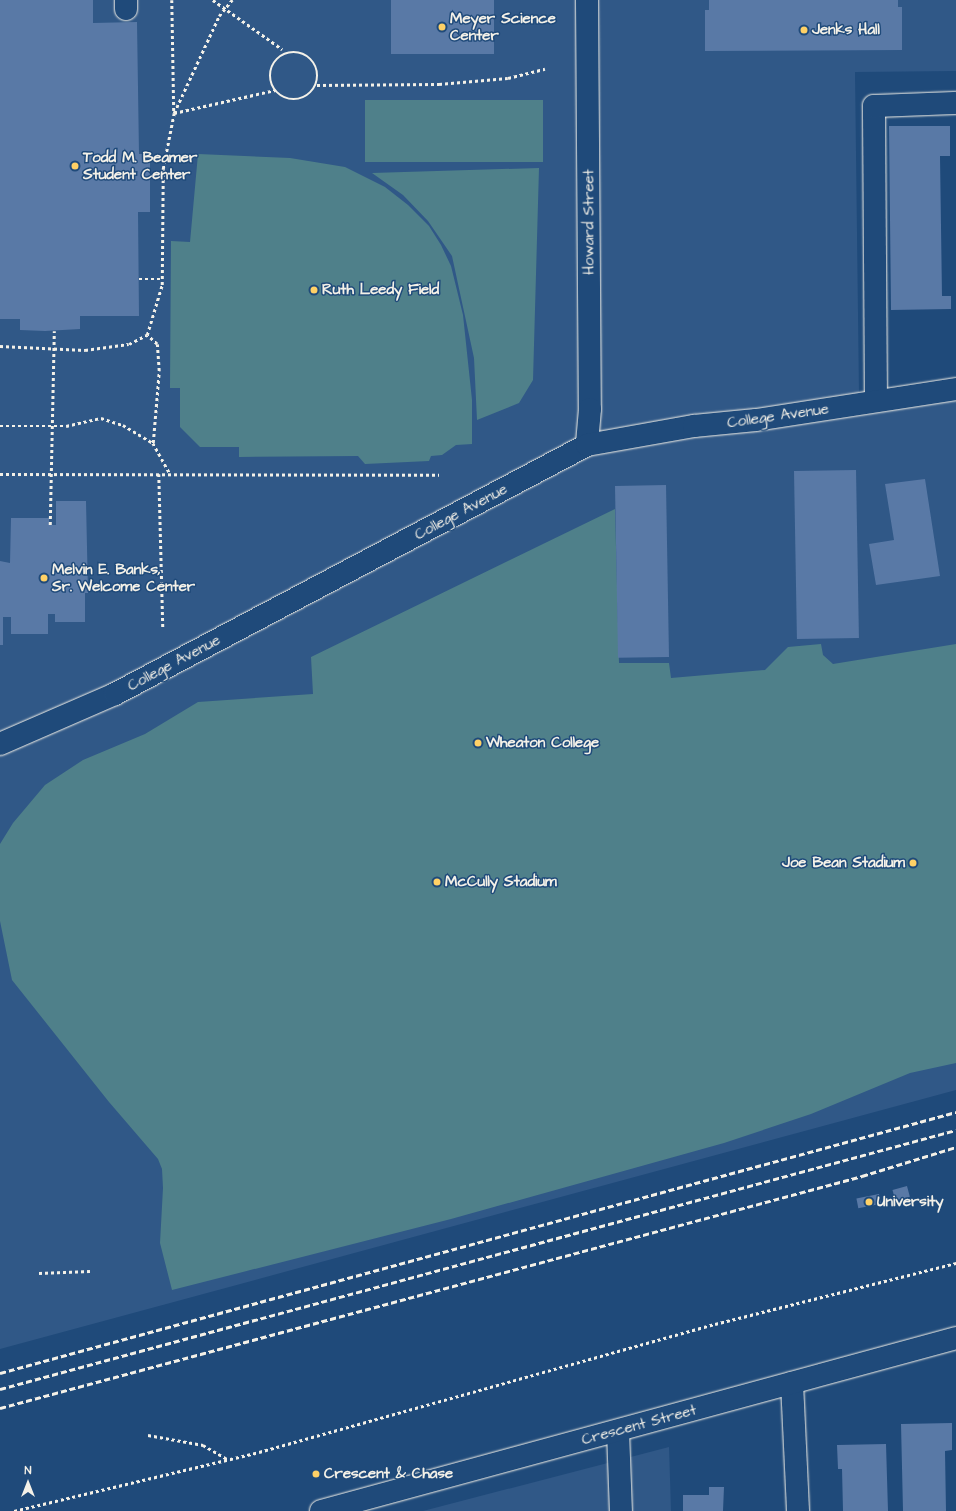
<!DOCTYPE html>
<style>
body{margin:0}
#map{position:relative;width:956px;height:1511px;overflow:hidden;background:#1f4a7a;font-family:"Architects Daughter",sans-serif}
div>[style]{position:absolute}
.built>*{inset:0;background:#305887}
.green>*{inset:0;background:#4f808a;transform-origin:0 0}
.building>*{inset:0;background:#5979a6;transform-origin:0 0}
.path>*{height:2.5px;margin-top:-1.25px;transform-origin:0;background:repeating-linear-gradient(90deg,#f4f1e8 0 3px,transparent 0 6px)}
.path>.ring{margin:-1.25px;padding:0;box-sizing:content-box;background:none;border:2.5px solid #f4f1e8;border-radius:50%}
.roads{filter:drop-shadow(0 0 1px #f4f1e8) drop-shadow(0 0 1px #f4f1e8)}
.minor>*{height:22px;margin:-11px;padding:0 11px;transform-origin:11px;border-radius:11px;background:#1f4a7a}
.rail>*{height:3px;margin-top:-1.5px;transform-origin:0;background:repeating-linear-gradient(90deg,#f4f1e8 0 6px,transparent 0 9px)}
.dots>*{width:11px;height:11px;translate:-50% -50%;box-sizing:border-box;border:2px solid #1f4a7a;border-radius:50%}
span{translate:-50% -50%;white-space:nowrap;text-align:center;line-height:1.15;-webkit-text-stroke:3px #1f4a7a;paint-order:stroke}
.poi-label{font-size:15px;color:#f4f1e8;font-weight:700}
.left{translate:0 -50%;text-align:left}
.right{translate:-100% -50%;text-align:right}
.street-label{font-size:15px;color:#f4f1e8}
.north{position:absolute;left:8px;top:1463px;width:40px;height:40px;-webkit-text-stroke:3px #1f4a7a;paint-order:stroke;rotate:0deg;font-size:11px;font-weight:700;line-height:16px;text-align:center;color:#f4f1e8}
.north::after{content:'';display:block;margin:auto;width:14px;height:18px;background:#f4f1e8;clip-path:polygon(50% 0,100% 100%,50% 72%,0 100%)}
</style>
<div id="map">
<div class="built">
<i style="clip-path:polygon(0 0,956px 0,956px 71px,855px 72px,859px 395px,956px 380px,956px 1090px,0 1349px)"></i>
<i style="clip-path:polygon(669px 1447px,671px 1511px,423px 1511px)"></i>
</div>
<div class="green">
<i style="left:543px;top:100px;width:62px;height:178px;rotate:90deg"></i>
<i style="clip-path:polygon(198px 154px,290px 158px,345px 167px,385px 187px,408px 205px,429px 226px,441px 245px,451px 266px,463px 315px,472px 400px,472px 444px,456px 445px,442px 455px,431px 456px,429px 461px,365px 464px,358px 456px,239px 457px,239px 447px,200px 447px,180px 427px,180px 388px,170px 388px,171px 241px,190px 242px)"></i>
<i style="clip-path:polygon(539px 168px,533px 380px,519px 403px,477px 420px,474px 358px,452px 256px,428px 221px,403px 195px,372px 173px)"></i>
<i style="clip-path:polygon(615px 509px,619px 663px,669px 663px,671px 678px,765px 670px,788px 647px,821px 644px,823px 655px,833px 664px,956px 644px,956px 1063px,910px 1073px,811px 1114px,724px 1143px,451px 1219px,172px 1290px,160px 1243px,163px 1188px,162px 1169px,158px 1159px,109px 1102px,12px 980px,0 921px,0 844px,13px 823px,45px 785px,83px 760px,145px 734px,198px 702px,313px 694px,311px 657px)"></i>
</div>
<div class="building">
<i style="clip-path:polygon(0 0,93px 0,93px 23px,137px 22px,139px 154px,150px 154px,150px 212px,138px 212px,139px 316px,80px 316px,80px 329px,45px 331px,20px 330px,20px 319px,0 319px)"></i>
<i style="left:391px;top:0;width:103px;height:54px"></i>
<i style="clip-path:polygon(709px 0,898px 0,898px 7px,902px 7px,902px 50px,705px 51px,705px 10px,709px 10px)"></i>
<i style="clip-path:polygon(889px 126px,950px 126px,950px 156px,940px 156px,942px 296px,951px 296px,951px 309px,891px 310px)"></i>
<i style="left:856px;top:470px;width:168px;height:62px;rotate:89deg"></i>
<i style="clip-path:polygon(925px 479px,940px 576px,876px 585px,869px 544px,894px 540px,885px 484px)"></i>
<i style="left:666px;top:485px;width:172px;height:51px;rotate:89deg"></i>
<i style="clip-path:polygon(56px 501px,86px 501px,88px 593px,85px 593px,85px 622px,55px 622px,55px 614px,48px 614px,48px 634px,11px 634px,11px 617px,3px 617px,3px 645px,0 645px,0 561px,10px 563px,11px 518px,49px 518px,49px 525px,56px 525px)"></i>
<i style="left:907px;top:1186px;width:11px;height:15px;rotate:75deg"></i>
<i style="left:879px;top:1194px;width:10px;height:23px;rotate:79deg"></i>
<i style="clip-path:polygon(952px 1423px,952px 1450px,945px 1451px,946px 1511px,903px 1511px,901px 1424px)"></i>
<i style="clip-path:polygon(886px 1444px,888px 1511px,843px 1511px,842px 1469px,838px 1469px,837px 1445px)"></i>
<i style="clip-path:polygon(709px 1487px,724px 1487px,723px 1511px,683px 1511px,683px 1495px,709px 1495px)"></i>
</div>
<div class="path">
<i style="left:172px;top:0;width:113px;rotate:89deg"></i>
<i style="left:174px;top:113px;width:104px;rotate:-12.8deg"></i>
<i style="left:213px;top:0;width:85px;rotate:35.4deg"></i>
<i class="ring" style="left:270px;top:52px;width:45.5px;height:45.5px"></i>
<i style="left:317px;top:85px;width:122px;rotate:-0.5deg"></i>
<i style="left:439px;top:84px;width:69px;rotate:-5deg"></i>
<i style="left:508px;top:78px;width:38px;rotate:-14deg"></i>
<i style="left:139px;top:279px;width:23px"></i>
<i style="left:0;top:346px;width:85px;rotate:2.7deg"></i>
<i style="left:85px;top:350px;width:44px;rotate:-7.8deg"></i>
<i style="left:129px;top:344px;width:20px;rotate:-27deg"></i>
<i style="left:0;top:426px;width:66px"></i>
<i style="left:66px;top:426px;width:36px;rotate:-13deg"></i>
<i style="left:101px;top:418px;width:23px;rotate:18deg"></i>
<i style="left:123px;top:425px;width:35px;rotate:31deg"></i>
<i style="left:153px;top:443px;width:35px;rotate:61deg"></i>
<i style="left:153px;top:443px;width:72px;rotate:-85.2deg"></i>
<i style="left:159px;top:371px;width:27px;rotate:-94deg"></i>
<i style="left:157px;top:344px;width:13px;rotate:-138deg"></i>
<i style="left:147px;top:335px;width:52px;rotate:-73.3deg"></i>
<i style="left:162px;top:285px;width:116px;rotate:-89.5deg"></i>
<i style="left:163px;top:169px;width:57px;rotate:-78.9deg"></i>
<i style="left:174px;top:113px;width:107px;rotate:-65.1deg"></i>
<i style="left:219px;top:16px;width:21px;rotate:-51deg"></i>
<i style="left:0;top:474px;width:439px;rotate:0.1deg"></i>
<i style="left:159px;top:474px;width:154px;rotate:88.5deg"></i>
<i style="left:50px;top:525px;width:194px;rotate:-88.8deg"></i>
<i style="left:39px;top:1273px;width:51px;rotate:-2.2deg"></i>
<i style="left:148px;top:1435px;width:56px;rotate:10.3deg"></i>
<i style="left:203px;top:1445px;width:28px;rotate:30deg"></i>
<i style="left:14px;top:1511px;width:252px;rotate:-13.5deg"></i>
<i style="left:259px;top:1452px;width:474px;rotate:-15.7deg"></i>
<i style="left:715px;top:1324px;width:249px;rotate:-14.2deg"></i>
</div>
<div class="roads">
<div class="minor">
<i style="left:126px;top:0;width:9px;rotate:90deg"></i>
<i style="left:587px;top:0;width:409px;rotate:89.6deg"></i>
<i style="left:590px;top:409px;width:36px;rotate:95deg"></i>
<i style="left:876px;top:401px;width:295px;rotate:-90.4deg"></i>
<i style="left:874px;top:106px;width:82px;rotate:-2.1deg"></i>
<i style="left:0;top:744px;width:125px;rotate:-23.5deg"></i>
<i style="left:115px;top:694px;width:534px;rotate:-27.81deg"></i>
<i style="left:587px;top:445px;width:109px;rotate:-10.1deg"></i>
<i style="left:694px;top:426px;width:62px;rotate:-5.5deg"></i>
<i style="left:756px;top:420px;width:202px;rotate:-8.8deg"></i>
<i style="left:792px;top:1383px;width:128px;rotate:87.3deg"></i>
<i style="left:618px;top:1431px;width:80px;rotate:87.9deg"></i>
<i style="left:321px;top:1511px;width:658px;rotate:-15.24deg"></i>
</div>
</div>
<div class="rail">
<i style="left:0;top:1373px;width:991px;rotate:-15.27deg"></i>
<i style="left:0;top:1389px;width:990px;rotate:-15.16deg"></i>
<i style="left:0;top:1408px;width:893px;rotate:-15.06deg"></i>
<i style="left:862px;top:1176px;width:98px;rotate:-17.1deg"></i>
</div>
<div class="dots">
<i style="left:442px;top:27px;background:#ffd166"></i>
<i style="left:804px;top:30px;background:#ffd166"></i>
<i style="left:75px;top:166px;background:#ffd166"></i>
<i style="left:314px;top:290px;background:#ffd166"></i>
<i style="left:44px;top:578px;background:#ffd166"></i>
<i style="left:478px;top:743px;background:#ffd166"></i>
<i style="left:913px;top:863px;background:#ffd166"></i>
<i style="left:437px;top:882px;background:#ffd166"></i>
<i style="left:869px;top:1202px;background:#ffd166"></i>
<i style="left:316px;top:1474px;background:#ffd166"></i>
</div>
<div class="poi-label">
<span class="left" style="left:450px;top:27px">Meyer Science<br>Center</span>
<span class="left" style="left:812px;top:30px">Jenks Hall</span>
<span class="left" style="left:83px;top:166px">Todd M. Beamer<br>Student Center</span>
<span class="left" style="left:322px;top:290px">Ruth Leedy Field</span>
<span class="left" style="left:52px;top:578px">Melvin E. Banks,<br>Sr. Welcome Center</span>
<span class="left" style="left:486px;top:743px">Wheaton College</span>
<span class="right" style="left:905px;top:863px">Joe Bean Stadium</span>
<span class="left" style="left:445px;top:882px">McCully Stadium</span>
<span class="left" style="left:877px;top:1202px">University</span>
<span class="left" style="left:324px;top:1474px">Crescent &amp; Chase</span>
</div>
<div class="street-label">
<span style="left:589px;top:222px;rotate:-90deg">Howard Street</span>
<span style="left:778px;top:416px;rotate:-8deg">College Avenue</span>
<span style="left:461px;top:512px;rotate:-28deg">College Avenue</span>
<span style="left:174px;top:663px;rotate:-28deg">College Avenue</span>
<span style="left:639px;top:1425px;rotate:-15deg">Crescent Street</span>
</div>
<div class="north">N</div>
</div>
